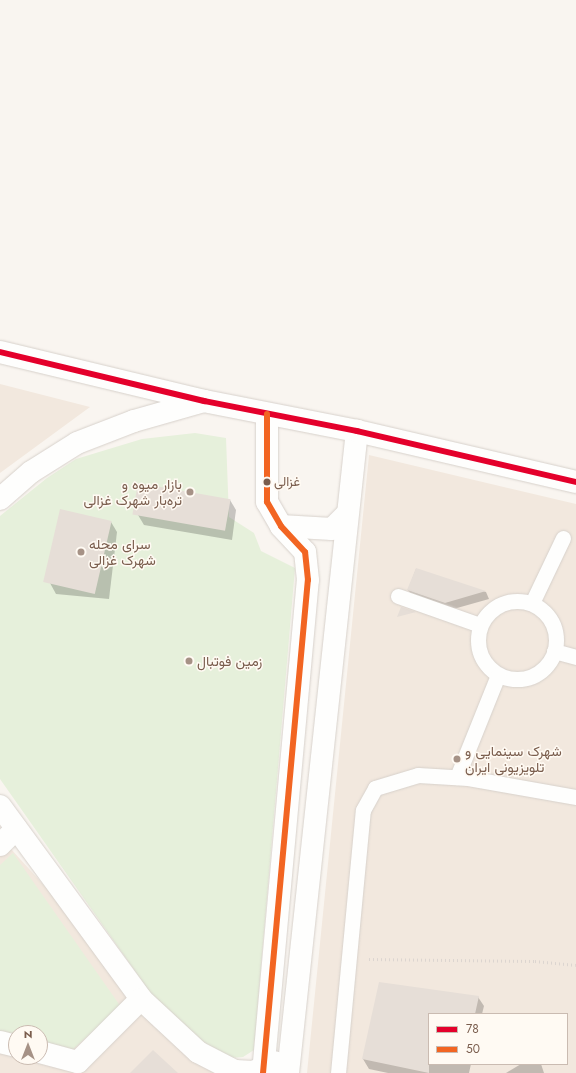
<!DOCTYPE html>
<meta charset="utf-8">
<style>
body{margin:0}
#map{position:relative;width:576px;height:1073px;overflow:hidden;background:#f9f5f0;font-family:Jost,Vazirmatn,sans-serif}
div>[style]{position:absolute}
.residential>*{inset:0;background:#f2e8de}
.green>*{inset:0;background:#e6f0db}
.shadow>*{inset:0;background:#0003}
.building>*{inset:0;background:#e6ded7;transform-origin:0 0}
.path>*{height:2.5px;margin-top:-1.25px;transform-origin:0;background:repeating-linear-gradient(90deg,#dcd5d0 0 1px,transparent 0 4px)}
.roads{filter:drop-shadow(0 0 1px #d7d1cb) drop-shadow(0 0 1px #d7d1cb)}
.lane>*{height:15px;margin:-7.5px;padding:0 7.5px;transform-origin:7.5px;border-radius:7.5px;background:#fefefd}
.lane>.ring{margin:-7.5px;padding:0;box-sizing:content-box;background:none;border:15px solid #fefefd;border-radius:50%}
.street>*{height:22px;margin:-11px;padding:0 11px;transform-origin:11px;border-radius:11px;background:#fefefd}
.secondary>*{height:22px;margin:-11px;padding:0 11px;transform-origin:11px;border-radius:11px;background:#fefefd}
.bus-1>*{height:6px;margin:-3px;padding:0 3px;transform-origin:3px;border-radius:3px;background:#e4002b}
.bus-2>*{height:6px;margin:-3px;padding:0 3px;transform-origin:3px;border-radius:3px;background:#f26522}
.dots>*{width:11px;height:11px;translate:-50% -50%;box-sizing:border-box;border:2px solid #fffaf3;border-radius:50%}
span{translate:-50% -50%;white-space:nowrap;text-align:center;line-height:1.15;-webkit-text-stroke:3px #fffaf3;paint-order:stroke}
.bus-label{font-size:13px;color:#7a5d4d}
.left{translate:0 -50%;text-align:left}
.poi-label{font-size:14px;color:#7a5d4d}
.right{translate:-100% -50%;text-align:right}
.legend{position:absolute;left:428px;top:1013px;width:140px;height:52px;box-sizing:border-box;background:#fffaf3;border:1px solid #cabbb1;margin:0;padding:5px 7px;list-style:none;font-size:12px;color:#7a5d4d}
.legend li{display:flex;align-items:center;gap:8px;height:20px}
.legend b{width:20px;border:1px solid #cabbb1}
.north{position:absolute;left:8px;top:1025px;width:40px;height:40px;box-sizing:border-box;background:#fffaf3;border:1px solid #cabbb1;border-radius:50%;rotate:0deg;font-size:11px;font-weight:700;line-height:16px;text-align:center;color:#7a5d4d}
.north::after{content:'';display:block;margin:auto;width:14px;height:18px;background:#a69286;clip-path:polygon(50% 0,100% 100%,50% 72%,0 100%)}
</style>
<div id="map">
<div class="residential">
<i style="clip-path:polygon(0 384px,90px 407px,0 473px)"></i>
<i style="clip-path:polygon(evenodd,369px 455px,576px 504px,576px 1073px,307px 1073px,369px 455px,429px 1014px,567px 1014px,567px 1064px,429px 1064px,429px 1014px)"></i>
<i style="clip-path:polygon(evenodd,0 837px,215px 1073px,0 1073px,0 837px,16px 1033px,40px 1033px,40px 1057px,16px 1057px,16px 1033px)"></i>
</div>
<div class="green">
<i style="clip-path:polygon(195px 433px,226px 438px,229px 517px,254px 533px,261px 551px,295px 568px,254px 1050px,243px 1057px,230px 1058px,212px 1052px,151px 994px,0 779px,0 516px,47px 478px,76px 459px,142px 439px)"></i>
<i style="clip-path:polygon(13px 853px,121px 1007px,70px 1052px,40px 1043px,40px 1033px,16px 1033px,16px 1036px,0 1032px,0 865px)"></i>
</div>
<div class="shadow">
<i style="clip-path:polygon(230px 500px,236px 510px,232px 540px,144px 525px,138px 515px)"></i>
<i style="clip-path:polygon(61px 510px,111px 522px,117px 532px,109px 599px,56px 594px,50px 583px)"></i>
<i style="clip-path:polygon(416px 569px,486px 592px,489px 599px,450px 610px,413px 597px,408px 590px)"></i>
<i style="clip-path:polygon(380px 983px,478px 997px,484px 1006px,482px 1014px,429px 1014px,429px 1064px,471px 1064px,469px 1073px,388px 1073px,369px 1069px,363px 1059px)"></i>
<i style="clip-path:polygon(521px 1064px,541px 1064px,544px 1073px,506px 1073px)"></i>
</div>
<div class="building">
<i style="left:138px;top:483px;width:94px;height:32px;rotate:10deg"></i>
<i style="left:60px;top:509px;width:53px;height:75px;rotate:13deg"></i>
<i style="clip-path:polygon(416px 568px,486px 591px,445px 603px,407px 590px)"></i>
<i style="clip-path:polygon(401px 607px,416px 612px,397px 617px)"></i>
<i style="clip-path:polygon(379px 982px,479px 996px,475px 1014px,429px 1014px,429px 1073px,362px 1059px)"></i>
<i style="clip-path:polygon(153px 1050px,178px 1073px,130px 1073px)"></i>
</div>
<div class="path">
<i style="left:369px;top:959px;width:166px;rotate:0.7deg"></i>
<i style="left:535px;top:961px;width:41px;rotate:5.6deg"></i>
</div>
<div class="roads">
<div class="lane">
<i style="left:398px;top:596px;width:87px;rotate:19.5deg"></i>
<i class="ring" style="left:478px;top:601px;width:63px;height:63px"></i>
<i style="left:532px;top:603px;width:72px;rotate:-64.5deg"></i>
<i style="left:554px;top:651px;width:23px;rotate:15deg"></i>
<i style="left:457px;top:777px;width:110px;rotate:-68.1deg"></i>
<i style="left:338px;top:1073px;width:264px;rotate:-84.6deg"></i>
<i style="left:363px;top:810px;width:25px;rotate:-61deg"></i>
<i style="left:375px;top:788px;width:45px;rotate:-16.8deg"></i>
<i style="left:418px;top:775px;width:50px;rotate:3.4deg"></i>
<i style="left:468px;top:778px;width:110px;rotate:10deg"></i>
</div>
<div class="street">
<i style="left:0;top:499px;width:41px;rotate:-41.1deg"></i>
<i style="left:31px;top:472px;width:54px;rotate:-32.2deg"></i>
<i style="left:77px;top:443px;width:61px;rotate:-21.1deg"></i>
<i style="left:134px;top:421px;width:73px;rotate:-15.9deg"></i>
<i style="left:281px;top:526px;width:51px;rotate:3.4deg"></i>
<i style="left:332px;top:529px;width:20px;rotate:-45deg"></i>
<i style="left:0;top:806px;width:239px;rotate:53.8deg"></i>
<i style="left:141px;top:999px;width:78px;rotate:42.9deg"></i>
<i style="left:198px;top:1052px;width:42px;rotate:27.2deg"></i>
<i style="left:235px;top:1071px;width:18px;rotate:3deg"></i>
<i style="left:253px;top:1072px;width:24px;rotate:-24deg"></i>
<i style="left:0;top:845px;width:23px;rotate:-45deg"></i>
<i style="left:0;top:1042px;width:16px;rotate:14deg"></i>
<i style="left:40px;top:1052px;width:39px;rotate:15deg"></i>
<i style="left:78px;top:1062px;width:89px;rotate:-45deg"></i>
<i style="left:263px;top:1073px;width:495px;rotate:-84.8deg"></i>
<i style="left:308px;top:580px;width:28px;rotate:-96deg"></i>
<i style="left:305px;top:552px;width:35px;rotate:-133deg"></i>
<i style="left:281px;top:526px;width:28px;rotate:-120deg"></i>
<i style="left:267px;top:502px;width:88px;rotate:-90deg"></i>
<i style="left:288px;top:1073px;width:646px;rotate:-83.87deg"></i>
</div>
<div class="secondary">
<i style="left:0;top:352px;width:210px;rotate:13.5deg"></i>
<i style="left:204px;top:401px;width:156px;rotate:11.1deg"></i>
<i style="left:357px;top:431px;width:225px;rotate:13.1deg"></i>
</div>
</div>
<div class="bus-1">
<i style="left:0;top:352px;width:210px;rotate:13.5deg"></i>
<i style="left:204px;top:401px;width:156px;rotate:11.1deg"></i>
<i style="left:357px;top:431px;width:225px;rotate:13.1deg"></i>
</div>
<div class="bus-2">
<i style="left:263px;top:1073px;width:495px;rotate:-84.8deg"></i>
<i style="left:308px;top:580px;width:28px;rotate:-96deg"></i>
<i style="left:305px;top:552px;width:35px;rotate:-133deg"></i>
<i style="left:281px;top:526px;width:28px;rotate:-120deg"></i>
<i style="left:267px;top:502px;width:88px;rotate:-90deg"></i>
</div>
<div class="dots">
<i style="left:267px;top:482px;background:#7a5d4d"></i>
<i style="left:190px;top:492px;background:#a69286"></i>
<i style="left:81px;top:552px;background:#a69286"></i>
<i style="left:189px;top:661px;background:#a69286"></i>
<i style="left:457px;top:759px;background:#a69286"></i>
</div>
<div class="bus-label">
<span class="left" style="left:274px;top:482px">غزالی</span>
</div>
<div class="poi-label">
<span class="right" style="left:182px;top:492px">بازار میوه و<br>تره‌بار شهرک غزالی</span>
<span class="left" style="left:89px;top:552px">سرای محله<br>شهرک غزالی</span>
<span class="left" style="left:197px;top:661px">زمین فوتبال</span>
<span class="left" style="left:465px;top:759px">شهرک سینمایی و<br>تلویزیونی ایران</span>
</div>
<ul class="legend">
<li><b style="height:5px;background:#e4002b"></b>78</li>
<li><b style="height:5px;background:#f26522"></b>50</li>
</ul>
<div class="north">N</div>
</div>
